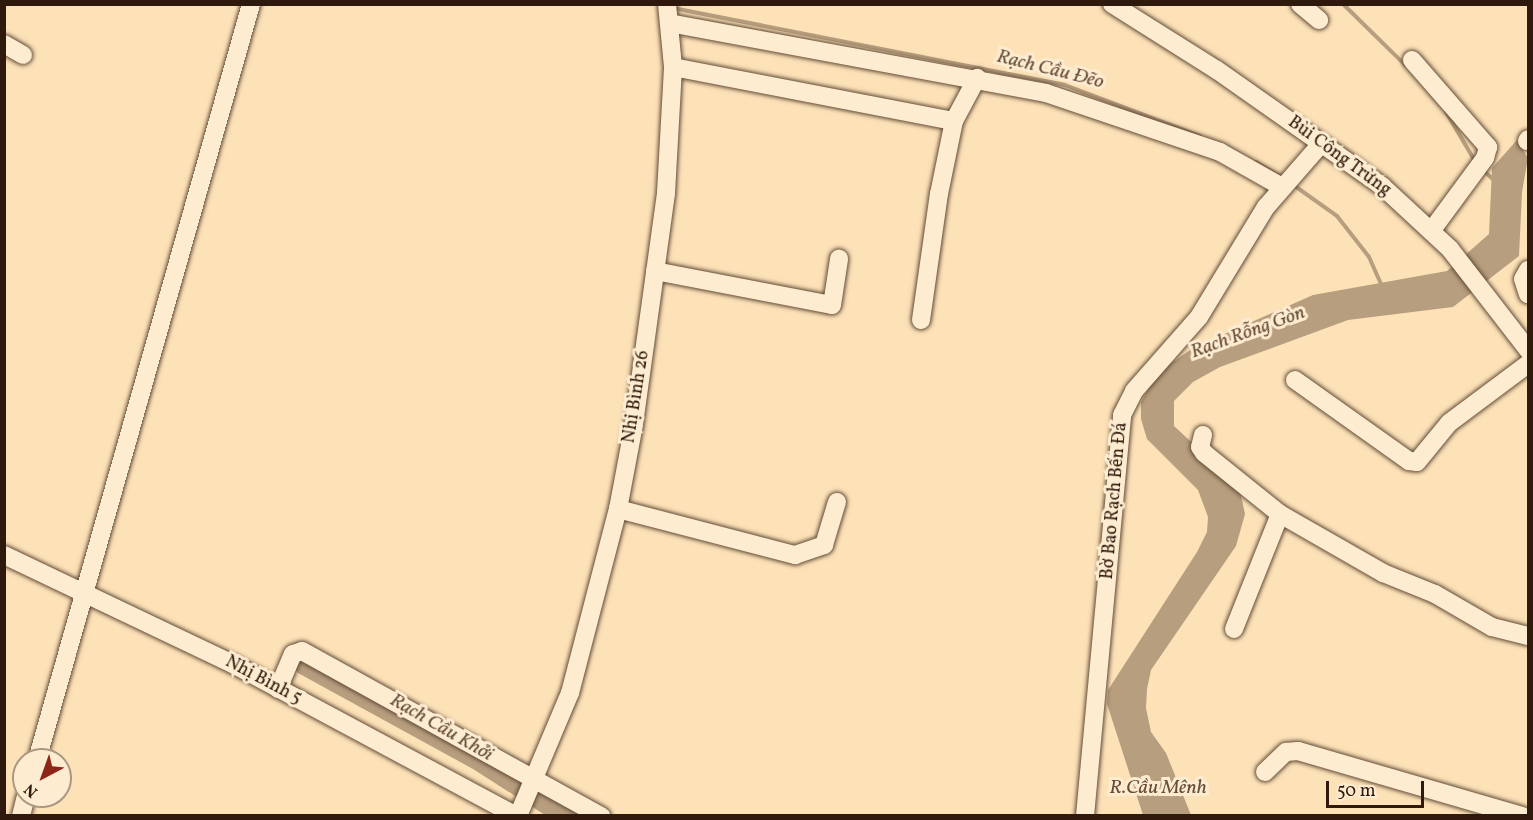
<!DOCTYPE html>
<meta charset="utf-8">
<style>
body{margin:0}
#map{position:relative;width:1533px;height:820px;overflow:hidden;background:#fde2b8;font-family:Vollkorn,serif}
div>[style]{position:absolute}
.water>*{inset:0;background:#b79e7e}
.stream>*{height:4px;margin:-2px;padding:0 2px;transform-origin:2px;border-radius:2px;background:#b79e7e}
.roads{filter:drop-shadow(0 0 2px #624b37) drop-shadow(0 0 2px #624b37)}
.minor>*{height:18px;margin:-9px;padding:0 9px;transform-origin:9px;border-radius:9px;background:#feecd1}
span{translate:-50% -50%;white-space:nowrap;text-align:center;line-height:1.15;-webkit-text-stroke:6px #feecd1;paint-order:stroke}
.street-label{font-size:18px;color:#2f190c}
.water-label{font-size:20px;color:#654e3a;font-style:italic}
.frame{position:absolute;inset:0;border:6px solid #2f190c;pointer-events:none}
.north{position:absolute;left:12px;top:748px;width:60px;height:60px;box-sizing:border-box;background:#feecd1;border:2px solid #ab9882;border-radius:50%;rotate:221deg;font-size:16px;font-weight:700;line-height:24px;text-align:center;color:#2f190c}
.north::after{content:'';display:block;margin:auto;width:21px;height:27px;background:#8f2418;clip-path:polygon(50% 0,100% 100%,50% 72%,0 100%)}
.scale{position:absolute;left:1326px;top:781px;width:98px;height:27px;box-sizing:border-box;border:3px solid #2f190c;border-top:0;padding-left:8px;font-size:18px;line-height:21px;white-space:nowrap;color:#2f190c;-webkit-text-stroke:4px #feecd1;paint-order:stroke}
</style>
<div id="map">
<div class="water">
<i style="clip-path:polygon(1517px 140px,1528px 158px,1522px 192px,1519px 256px,1453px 307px,1348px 320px,1220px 367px,1193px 382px,1174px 401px,1174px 426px,1239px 486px,1245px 514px,1236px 546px,1151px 670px,1147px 689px,1146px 708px,1151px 732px,1166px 753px,1191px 815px,1143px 815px,1107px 704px,1108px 690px,1197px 552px,1207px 532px,1208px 517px,1198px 490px,1147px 439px,1141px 419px,1141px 402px,1157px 373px,1193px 348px,1313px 295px,1447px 271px,1489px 234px,1492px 168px)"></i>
<i style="clip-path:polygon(301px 654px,590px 815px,545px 815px,473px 769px,298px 673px,293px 665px)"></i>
</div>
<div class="stream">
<i style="left:1343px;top:4px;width:88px;rotate:44.5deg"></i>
<i style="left:673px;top:8px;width:399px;rotate:11.1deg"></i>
<i style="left:1065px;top:85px;width:144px;rotate:20.7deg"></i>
<i style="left:1446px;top:112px;width:59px;rotate:59.5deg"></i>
<i style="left:1256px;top:162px;width:26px;rotate:31deg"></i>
<i style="left:1483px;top:170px;width:16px;rotate:43deg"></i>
<i style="left:1292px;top:184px;width:55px;rotate:35.4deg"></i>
<i style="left:1337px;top:216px;width:52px;rotate:52deg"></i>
<i style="left:1369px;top:257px;width:32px;rotate:66deg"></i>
</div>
<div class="roads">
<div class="minor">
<i style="left:1112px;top:4px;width:124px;rotate:32.2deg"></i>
<i style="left:1217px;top:70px;width:202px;rotate:35.1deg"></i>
<i style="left:1382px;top:186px;width:93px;rotate:42.8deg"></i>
<i style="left:1450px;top:249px;width:128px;rotate:52.3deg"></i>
<i style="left:1300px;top:4px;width:25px;rotate:40deg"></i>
<i style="left:669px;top:23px;width:383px;rotate:10.5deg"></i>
<i style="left:1046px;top:93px;width:184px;rotate:18.7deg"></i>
<i style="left:1220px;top:152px;width:71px;rotate:29.4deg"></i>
<i style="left:4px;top:44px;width:22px;rotate:30deg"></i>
<i style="left:1412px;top:60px;width:116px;rotate:48.9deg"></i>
<i style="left:1488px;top:147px;width:11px;rotate:105deg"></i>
<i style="left:1485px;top:158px;width:89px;rotate:126.4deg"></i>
<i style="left:673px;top:67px;width:286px;rotate:10.9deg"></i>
<i style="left:1527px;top:141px;width:2px;rotate:-63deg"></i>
<i style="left:1528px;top:270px;width:10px;rotate:119deg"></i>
<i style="left:1523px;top:279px;width:16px;rotate:72deg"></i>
<i style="left:655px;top:271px;width:180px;rotate:10.9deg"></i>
<i style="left:832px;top:305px;width:47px;rotate:-81.3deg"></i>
<i style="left:921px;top:320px;width:127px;rotate:-81.9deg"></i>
<i style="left:939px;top:194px;width:75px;rotate:-78.4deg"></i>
<i style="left:954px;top:121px;width:49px;rotate:-61.9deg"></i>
<i style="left:1295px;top:380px;width:140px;rotate:35.4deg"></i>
<i style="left:1409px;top:461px;width:8px;rotate:7deg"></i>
<i style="left:1417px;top:462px;width:50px;rotate:-50.6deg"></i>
<i style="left:1449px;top:423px;width:99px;rotate:-36.8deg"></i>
<i style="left:1203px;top:435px;width:12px;rotate:104deg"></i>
<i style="left:1200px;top:447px;width:7px;rotate:56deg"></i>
<i style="left:1204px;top:453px;width:97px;rotate:38.8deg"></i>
<i style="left:618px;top:509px;width:183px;rotate:14.6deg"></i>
<i style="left:795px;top:555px;width:31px;rotate:-19deg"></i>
<i style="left:824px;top:545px;width:45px;rotate:-73.2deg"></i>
<i style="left:4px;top:555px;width:254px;rotate:25.5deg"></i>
<i style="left:233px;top:664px;width:322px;rotate:28.2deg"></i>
<i style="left:1234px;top:629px;width:124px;rotate:-68.2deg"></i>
<i style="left:1280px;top:514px;width:119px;rotate:29.8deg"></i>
<i style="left:1383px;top:573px;width:56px;rotate:22deg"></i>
<i style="left:1435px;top:594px;width:66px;rotate:30.1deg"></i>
<i style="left:1492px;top:627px;width:37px;rotate:14deg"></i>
<i style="left:278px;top:689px;width:38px;rotate:-67deg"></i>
<i style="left:293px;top:654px;width:9px;rotate:-18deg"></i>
<i style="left:302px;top:651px;width:342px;rotate:28.9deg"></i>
<i style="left:37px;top:760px;width:786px;rotate:-74.19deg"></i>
<i style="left:1265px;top:772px;width:29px;rotate:-44deg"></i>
<i style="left:1286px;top:752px;width:12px;rotate:-5deg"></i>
<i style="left:1298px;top:751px;width:233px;rotate:16.2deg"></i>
<i style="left:21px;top:816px;width:21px;rotate:-76deg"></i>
<i style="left:518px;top:816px;width:134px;rotate:-67.1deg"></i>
<i style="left:570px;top:693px;width:190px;rotate:-75.4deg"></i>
<i style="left:618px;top:509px;width:86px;rotate:-79.3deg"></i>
<i style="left:634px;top:424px;width:233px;rotate:-82.1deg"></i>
<i style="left:666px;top:193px;width:126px;rotate:-86.8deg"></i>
<i style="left:673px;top:67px;width:63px;rotate:-95.4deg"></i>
<i style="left:1085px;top:816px;width:403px;rotate:-84.7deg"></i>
<i style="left:1122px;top:415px;width:27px;rotate:-63deg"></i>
<i style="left:1134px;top:391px;width:98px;rotate:-48.7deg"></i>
<i style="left:1199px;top:317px;width:129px;rotate:-58.7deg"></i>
<i style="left:1266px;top:207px;width:82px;rotate:-48.9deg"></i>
</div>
</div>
<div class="street-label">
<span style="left:1339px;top:157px;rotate:36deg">Bùi Công Trừng</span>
<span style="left:637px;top:397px;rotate:-81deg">Nhị Bình 26</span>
<span style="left:1115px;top:501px;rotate:-85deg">Bờ Bao Rạch Bến Đá</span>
<span style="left:263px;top:681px;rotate:28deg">Nhị Bình 5</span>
</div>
<div class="water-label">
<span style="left:1050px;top:70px;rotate:14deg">Rạch Cầu Đẽo</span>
<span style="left:1248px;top:333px;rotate:-20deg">Rạch Rỗng Gòn</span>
<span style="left:441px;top:728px;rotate:30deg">Rạch Cầu Khởi</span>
<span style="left:1158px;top:788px">R.Cầu Mênh</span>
</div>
<div class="frame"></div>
<div class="north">N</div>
<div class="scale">50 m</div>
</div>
